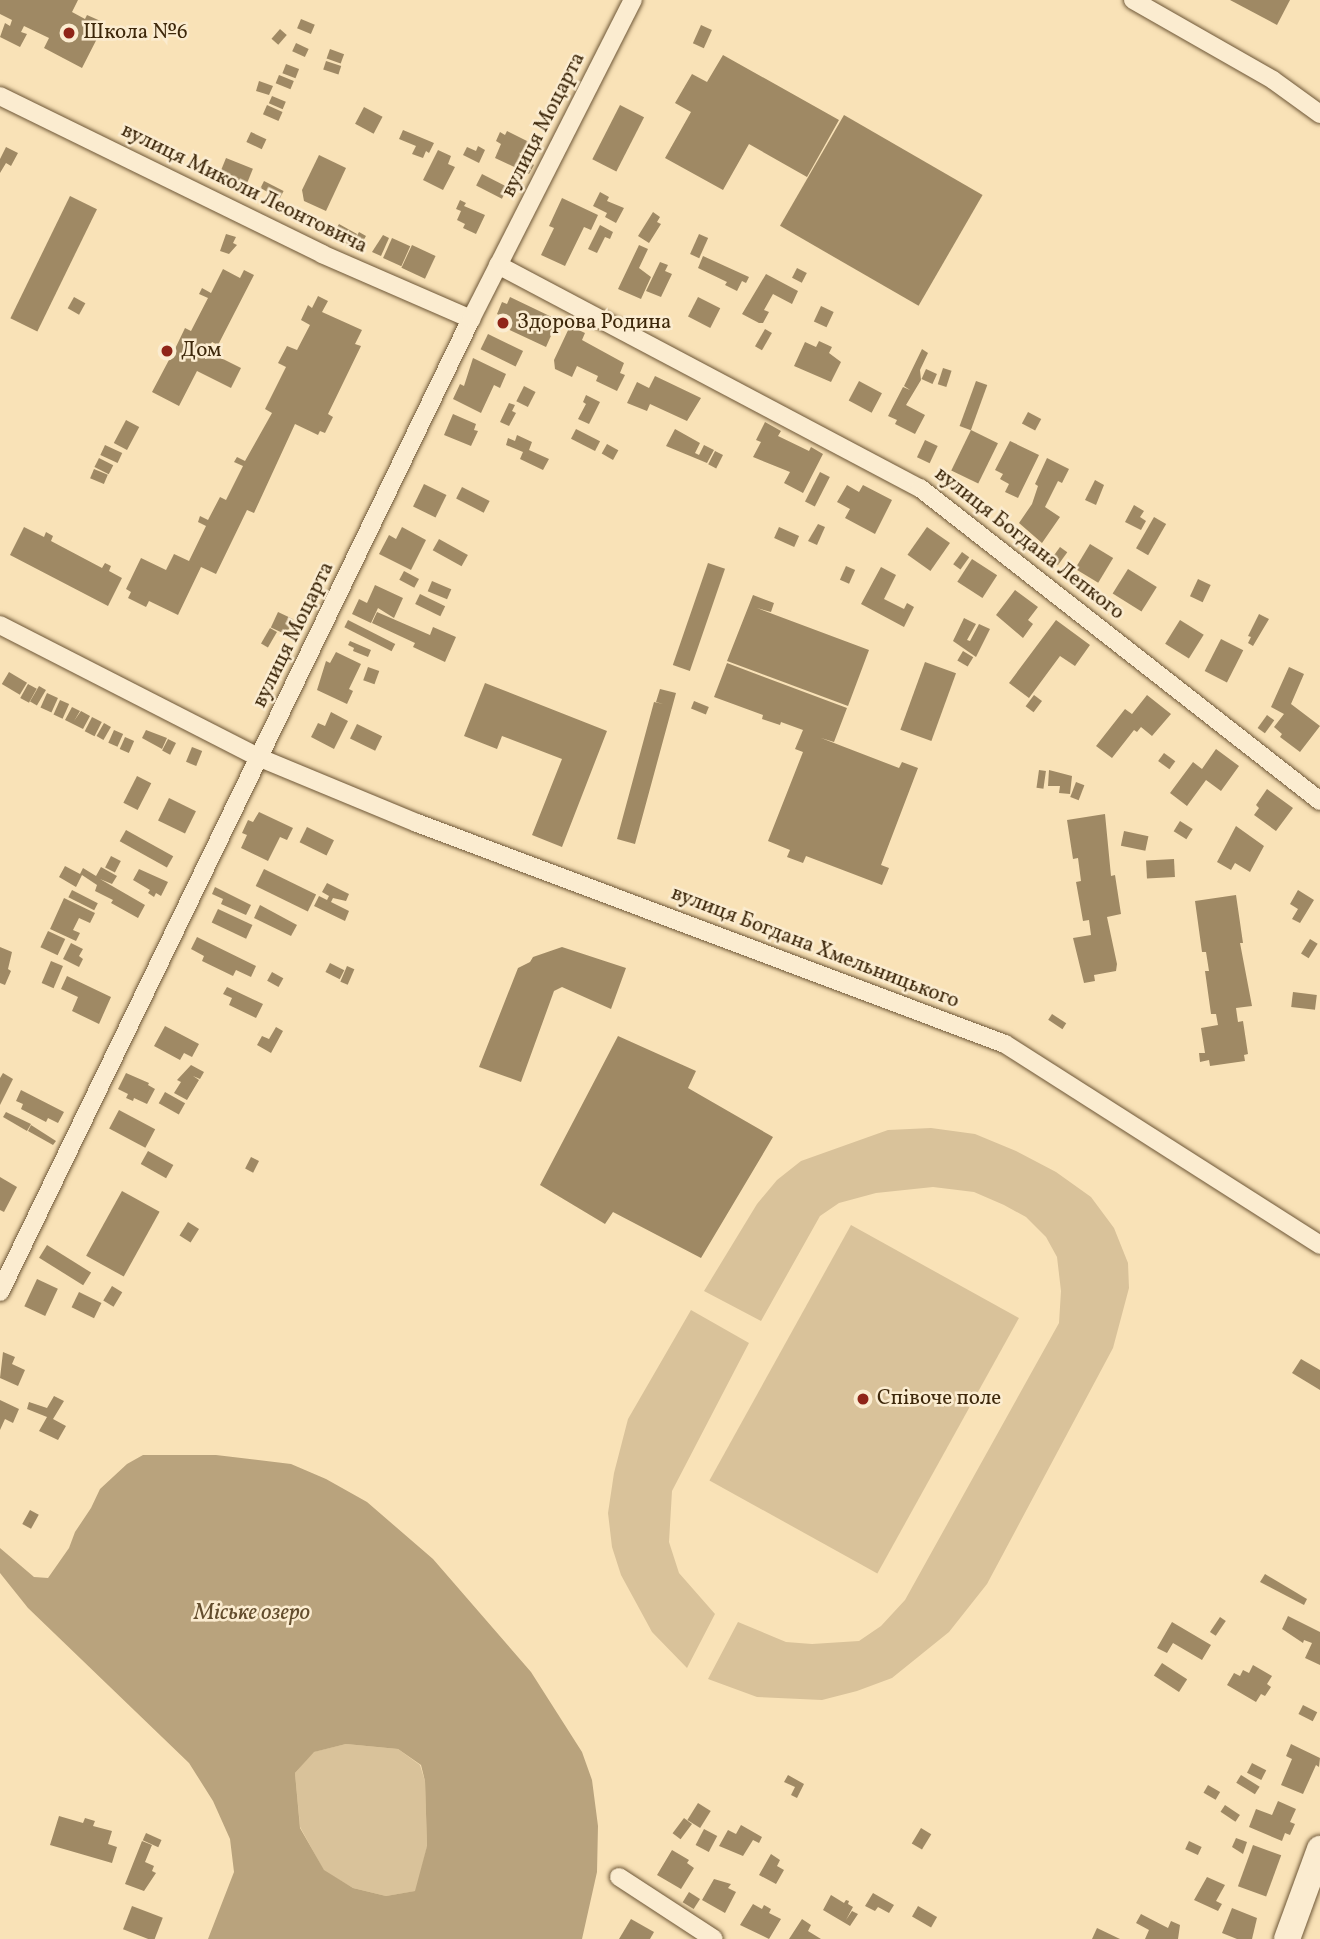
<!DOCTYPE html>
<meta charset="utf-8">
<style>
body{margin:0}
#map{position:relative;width:1320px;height:1939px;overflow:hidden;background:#f9e2b7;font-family:Vollkorn,serif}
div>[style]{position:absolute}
.green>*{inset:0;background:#d9c29a;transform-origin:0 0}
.water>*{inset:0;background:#b9a37d}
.building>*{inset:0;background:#9f8964;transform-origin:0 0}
.roads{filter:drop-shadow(0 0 2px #6d5636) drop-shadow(0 0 2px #6d5636)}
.street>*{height:18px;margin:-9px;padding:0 9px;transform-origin:9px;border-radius:9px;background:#fbecd0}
.secondary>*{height:26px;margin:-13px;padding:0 13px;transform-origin:13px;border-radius:13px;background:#fbecd0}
.dots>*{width:19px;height:19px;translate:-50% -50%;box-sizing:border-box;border:4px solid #fbecd0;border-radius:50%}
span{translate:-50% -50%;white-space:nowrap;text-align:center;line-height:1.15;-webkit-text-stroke:5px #fbecd0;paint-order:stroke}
.poi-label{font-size:21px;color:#3e280b}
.left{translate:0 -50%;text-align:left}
.street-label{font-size:21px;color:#3e280b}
.water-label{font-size:23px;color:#634d2d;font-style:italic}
</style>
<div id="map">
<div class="green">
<i style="clip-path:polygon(931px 1128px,975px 1134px,1016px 1151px,1056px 1172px,1091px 1197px,1114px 1228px,1128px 1263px,1129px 1288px,1113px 1348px,987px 1584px,949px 1632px,892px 1678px,857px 1691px,822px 1700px,757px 1697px,708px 1679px,738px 1622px,786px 1642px,812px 1644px,859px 1641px,881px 1626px,905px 1600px,1059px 1323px,1061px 1291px,1057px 1257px,1046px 1237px,1026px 1217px,1004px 1205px,974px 1192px,933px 1187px,876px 1193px,839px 1203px,820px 1216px,761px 1321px,704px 1291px,757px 1204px,777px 1180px,801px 1161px,888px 1130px)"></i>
<i style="left:851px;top:1225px;width:192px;height:292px;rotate:29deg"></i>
<i style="clip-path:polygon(691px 1310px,749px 1343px,672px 1491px,669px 1542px,679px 1573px,715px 1614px,687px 1668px,652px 1632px,621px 1575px,612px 1547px,608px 1513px,614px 1473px,628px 1419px)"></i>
<i style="clip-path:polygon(346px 1744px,398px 1749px,420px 1765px,425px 1781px,427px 1847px,416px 1891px,386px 1896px,353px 1888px,324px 1871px,300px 1827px,295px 1773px,313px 1752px)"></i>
</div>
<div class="water">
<i style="clip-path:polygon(evenodd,143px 1455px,216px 1455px,291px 1464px,326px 1479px,367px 1502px,433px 1559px,531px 1672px,582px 1752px,592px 1780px,598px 1826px,597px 1872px,582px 1939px,208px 1939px,234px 1872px,230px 1839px,213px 1801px,189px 1763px,28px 1608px,0 1573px,0 1548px,34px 1577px,48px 1578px,69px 1548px,75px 1532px,91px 1508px,100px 1489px,127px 1464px,143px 1455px,346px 1744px,398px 1749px,421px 1765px,425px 1781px,427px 1846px,415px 1891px,386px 1896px,353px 1888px,324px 1870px,300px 1828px,295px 1773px,314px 1752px,346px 1744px)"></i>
</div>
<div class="building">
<i style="clip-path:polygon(0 0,78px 0,72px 12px,85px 19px,87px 15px,105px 23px,82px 68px,44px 48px,49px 38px,24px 26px,21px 32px,27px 34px,20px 47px,0 37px,5px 23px,10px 26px,12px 20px,0 14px)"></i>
<i style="clip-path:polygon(1230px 0,1290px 0,1277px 25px)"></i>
<i style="left:301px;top:19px;width:15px;height:10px;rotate:23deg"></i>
<i style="left:701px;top:25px;width:12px;height:20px;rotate:24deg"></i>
<i style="left:280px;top:29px;width:9px;height:13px;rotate:41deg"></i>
<i style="left:296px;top:43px;width:14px;height:9px;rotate:25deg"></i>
<i style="left:330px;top:49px;width:15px;height:10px;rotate:20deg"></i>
<i style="clip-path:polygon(723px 55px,839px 120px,807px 177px,749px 144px,723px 190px,665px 158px,691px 112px,675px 103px,692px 74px,707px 82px)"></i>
<i style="left:326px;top:61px;width:16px;height:9px;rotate:18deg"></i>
<i style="left:286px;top:64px;width:14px;height:10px;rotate:21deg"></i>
<i style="left:279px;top:75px;width:16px;height:9px;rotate:22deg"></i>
<i style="clip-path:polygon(259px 81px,273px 86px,269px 95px,256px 91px)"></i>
<i style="left:272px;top:96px;width:15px;height:8px;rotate:23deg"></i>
<i style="left:267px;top:105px;width:17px;height:10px;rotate:24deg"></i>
<i style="left:620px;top:105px;width:27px;height:61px;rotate:27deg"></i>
<i style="left:364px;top:107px;width:21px;height:19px;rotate:28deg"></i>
<i style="left:844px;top:115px;width:160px;height:128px;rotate:30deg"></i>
<i style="clip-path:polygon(403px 130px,434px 143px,429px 153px,426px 151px,423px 158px,412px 154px,416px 146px,399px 139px)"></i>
<i style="clip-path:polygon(507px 131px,531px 143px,523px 159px,534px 165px,529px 174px,495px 158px,501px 144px,496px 141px,500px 132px,505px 135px)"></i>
<i style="left:251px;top:132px;width:17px;height:11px;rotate:25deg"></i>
<i style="clip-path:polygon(478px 146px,485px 150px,479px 163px,463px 155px,467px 147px,476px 151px)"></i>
<i style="clip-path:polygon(6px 147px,18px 153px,11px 166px,6px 163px,0 173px,0 159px)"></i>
<i style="clip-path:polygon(438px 150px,451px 156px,448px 164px,455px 167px,443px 190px,423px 180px)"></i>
<i style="clip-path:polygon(319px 155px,346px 168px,326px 211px,304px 201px,302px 190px)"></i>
<i style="left:226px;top:158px;width:29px;height:25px;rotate:22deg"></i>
<i style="left:482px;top:174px;width:29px;height:13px;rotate:27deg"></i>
<i style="left:264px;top:181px;width:22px;height:8px;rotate:27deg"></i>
<i style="clip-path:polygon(600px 192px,609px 197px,607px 201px,624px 208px,616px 223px,605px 217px,607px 213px,593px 206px)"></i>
<i style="left:70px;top:196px;width:30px;height:136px;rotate:26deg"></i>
<i style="clip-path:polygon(562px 198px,598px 215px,591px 230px,584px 227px,565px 266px,541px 255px,554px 228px,549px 226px)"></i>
<i style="clip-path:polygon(460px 200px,466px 203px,464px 206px,485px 215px,476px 234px,463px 228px,465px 224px,457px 220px,461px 211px,456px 209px)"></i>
<i style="clip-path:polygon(653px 212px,660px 217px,657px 222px,661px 224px,649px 243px,638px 236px)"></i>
<i style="clip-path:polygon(339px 224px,357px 234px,353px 243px,359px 232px,366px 236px,358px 250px,332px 235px)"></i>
<i style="clip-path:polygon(600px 225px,613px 232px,610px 239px,605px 237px,597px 253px,588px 249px)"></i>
<i style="clip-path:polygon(226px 234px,236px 237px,233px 243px,237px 245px,229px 254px,220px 251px)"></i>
<i style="left:699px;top:234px;width:10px;height:22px;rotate:24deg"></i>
<i style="clip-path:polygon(383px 235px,389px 238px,381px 256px,372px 252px)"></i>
<i style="left:392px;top:238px;width:20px;height:22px;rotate:24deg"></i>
<i style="left:412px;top:245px;width:26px;height:25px;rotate:25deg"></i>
<i style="clip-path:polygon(639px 245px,648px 249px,639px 268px,651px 277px,641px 299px,618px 289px)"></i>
<i style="clip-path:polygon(703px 256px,749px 277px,746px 283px,742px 281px,737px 291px,725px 285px,727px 282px,698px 268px)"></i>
<i style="clip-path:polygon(660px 262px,668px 265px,665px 271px,672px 274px,661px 297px,646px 291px)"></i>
<i style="left:797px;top:268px;width:11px;height:11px;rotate:27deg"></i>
<i style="clip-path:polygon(223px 269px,240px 278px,244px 270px,254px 275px,218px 345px,212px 342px,207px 351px,241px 368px,231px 388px,197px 371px,179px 406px,152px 392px,170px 358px,161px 354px,164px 349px,173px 353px,185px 328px,191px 331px,208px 298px,199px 294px,202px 288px,211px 293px)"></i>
<i style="clip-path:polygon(766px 274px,798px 291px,792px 304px,773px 294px,764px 310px,769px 312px,763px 323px,759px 323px,742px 314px)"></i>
<i style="clip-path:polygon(318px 296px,328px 301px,322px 312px,362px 330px,355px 344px,361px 346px,328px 414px,333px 417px,325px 433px,320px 431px,318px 435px,295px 424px,254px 513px,247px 510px,216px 574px,201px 567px,178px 615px,149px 601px,146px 607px,128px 598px,131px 592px,126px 589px,141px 558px,166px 570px,174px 554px,189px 561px,206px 526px,198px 522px,200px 516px,208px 520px,220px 497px,226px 500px,243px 466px,234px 462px,237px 457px,245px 461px,272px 413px,265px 409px,286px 367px,278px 363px,287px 346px,297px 350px,310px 325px,301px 320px,308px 305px,312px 308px)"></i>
<i style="left:74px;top:297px;width:13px;height:13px;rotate:29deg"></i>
<i style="clip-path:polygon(510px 297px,558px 320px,546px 347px,497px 324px,501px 316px,497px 314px,502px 302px,507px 304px)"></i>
<i style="left:698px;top:297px;width:25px;height:22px;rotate:27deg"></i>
<i style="left:821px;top:306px;width:14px;height:17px;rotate:25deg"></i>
<i style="clip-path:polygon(570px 326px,585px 333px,582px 340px,624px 363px,620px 373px,625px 375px,617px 391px,596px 381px,598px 376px,577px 366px,572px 377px,555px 369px,554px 360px)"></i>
<i style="left:765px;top:329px;width:8px;height:20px;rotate:30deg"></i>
<i style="left:488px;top:334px;width:39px;height:17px;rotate:26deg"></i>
<i style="clip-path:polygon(819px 341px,832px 347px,829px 353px,841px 362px,831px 382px,794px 366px,805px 342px,816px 347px)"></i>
<i style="clip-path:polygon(922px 349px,928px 353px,920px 370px,921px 380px,906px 405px,925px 415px,915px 434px,895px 424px,897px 420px,888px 416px,903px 387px,910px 390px,904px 386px)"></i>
<i style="clip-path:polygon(473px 358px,506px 374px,500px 388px,494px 385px,481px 413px,453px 399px,460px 384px,464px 386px)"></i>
<i style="left:943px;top:368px;width:9px;height:17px;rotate:18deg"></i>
<i style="left:926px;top:369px;width:12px;height:11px;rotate:24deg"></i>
<i style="clip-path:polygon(655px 376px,701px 398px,687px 421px,650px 404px,647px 411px,627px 403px,637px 382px,649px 388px)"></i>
<i style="left:859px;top:381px;width:26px;height:22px;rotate:28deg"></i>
<i style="left:976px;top:381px;width:12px;height:48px;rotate:20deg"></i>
<i style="left:524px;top:386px;width:13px;height:17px;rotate:27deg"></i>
<i style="clip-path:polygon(586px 395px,600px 402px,589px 424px,578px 419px,586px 404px,583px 402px)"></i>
<i style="clip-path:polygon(509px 403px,515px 405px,512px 411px,516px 413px,509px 426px,500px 422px)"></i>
<i style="left:1028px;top:412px;width:15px;height:13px;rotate:28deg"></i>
<i style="clip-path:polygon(453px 414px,476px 424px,474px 430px,478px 431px,471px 446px,444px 435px)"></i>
<i style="left:126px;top:420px;width:15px;height:26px;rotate:28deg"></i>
<i style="clip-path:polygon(765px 422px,781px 431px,778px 436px,809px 451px,811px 447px,823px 454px,803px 493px,784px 483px,790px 472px,753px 457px,761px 442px,756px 440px)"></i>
<i style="left:576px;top:429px;width:27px;height:11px;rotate:27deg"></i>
<i style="clip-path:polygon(675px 429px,700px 443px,695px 453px,699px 455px,704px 445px,714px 450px,707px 463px,666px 446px)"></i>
<i style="left:971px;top:430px;width:30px;height:45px;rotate:26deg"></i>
<i style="clip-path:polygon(517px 435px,532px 442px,529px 450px,549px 459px,543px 470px,520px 459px,523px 452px,506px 445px,508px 438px,515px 441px)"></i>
<i style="left:925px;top:440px;width:14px;height:19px;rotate:25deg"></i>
<i style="clip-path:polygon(1010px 441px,1039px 455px,1018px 498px,1005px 492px,1009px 484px,1000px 479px,1003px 474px,995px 470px)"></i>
<i style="left:607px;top:444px;width:13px;height:11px;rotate:29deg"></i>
<i style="left:105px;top:445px;width:19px;height:11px;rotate:25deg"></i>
<i style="left:715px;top:451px;width:9px;height:15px;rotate:27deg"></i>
<i style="left:99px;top:458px;width:16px;height:10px;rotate:27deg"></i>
<i style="clip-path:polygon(1047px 458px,1069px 469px,1062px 483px,1058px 481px,1045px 507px,1060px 517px,1042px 543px,1019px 523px,1032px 504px,1038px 486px,1035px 484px)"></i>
<i style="left:94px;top:469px;width:15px;height:10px;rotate:23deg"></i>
<i style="left:820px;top:472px;width:11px;height:33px;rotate:27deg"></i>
<i style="clip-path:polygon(1095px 480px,1104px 485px,1096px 505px,1085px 500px)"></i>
<i style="left:424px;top:484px;width:25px;height:25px;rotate:26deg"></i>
<i style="clip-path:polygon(847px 485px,859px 492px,863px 485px,892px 500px,875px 534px,845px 518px,850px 509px,837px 502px)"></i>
<i style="left:462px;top:487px;width:31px;height:13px;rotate:27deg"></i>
<i style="clip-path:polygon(1134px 505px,1144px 511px,1140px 517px,1146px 521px,1141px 530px,1125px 522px)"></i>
<i style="left:1154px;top:517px;width:14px;height:36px;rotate:30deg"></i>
<i style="clip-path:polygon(818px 524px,825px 527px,817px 545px,808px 541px)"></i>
<i style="clip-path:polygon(24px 527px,44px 537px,46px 532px,53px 536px,51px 541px,102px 568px,105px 563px,111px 566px,109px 571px,122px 578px,108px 606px,10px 555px)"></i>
<i style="clip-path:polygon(402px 527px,426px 540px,411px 570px,379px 554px,389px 535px,396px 539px)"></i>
<i style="left:779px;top:527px;width:22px;height:12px;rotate:24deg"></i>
<i style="left:927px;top:527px;width:28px;height:34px;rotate:35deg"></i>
<i style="left:439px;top:539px;width:33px;height:13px;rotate:29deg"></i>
<i style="left:1090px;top:544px;width:27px;height:29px;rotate:31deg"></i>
<i style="left:1060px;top:547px;width:9px;height:16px;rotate:36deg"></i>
<i style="left:962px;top:552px;width:9px;height:15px;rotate:36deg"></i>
<i style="left:972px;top:559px;width:30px;height:27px;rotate:33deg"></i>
<i style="left:708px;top:563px;width:18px;height:108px;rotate:19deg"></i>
<i style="left:846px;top:566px;width:10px;height:15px;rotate:24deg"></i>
<i style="clip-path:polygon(881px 567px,896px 575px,884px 599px,904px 609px,907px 603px,914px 607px,904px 627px,861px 604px)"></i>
<i style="left:1128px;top:569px;width:34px;height:29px;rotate:32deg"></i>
<i style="left:404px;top:571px;width:17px;height:10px;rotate:28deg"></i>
<i style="left:1198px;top:579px;width:14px;height:19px;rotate:25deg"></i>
<i style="left:432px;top:581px;width:21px;height:11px;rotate:23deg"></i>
<i style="clip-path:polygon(375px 585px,403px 598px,394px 618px,378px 608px,371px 623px,352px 614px,359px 599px,367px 603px)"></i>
<i style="clip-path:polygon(1015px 590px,1038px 607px,1028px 620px,1033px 624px,1023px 638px,996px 615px)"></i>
<i style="left:420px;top:594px;width:28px;height:11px;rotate:26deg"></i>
<i style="clip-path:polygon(753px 595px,774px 603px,771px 612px,757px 608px,869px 650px,848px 706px,727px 661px)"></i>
<i style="left:278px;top:612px;width:17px;height:17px;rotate:25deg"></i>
<i style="clip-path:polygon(377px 612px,430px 635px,433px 627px,456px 637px,445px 662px,413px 647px,415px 643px,372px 623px)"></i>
<i style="clip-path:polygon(1259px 614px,1269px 619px,1253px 646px,1248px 643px,1251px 637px,1248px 636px)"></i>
<i style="clip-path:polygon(964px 618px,976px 624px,967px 640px,970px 641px,979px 624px,990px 629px,976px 657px,953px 641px)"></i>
<i style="left:348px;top:620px;width:53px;height:8px;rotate:27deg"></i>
<i style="clip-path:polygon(1056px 620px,1090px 645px,1075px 666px,1060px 656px,1029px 698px,1009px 683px)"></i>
<i style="left:1180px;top:620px;width:28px;height:28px;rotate:32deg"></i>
<i style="left:270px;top:628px;width:8px;height:18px;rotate:30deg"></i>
<i style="left:1221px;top:639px;width:25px;height:36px;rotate:27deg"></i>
<i style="clip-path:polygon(350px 641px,371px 650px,368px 657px,353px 651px,354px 648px,348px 645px)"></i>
<i style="left:963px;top:651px;width:12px;height:11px;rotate:31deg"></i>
<i style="clip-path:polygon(336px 652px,361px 664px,349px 689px,353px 691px,347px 704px,317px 690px,326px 661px,330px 663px)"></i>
<i style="left:925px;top:662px;width:33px;height:72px;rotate:20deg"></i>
<i style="clip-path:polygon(727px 663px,847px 708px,834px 742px,821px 738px,899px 768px,902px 762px,918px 768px,881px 865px,889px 868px,882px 885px,806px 856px,803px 863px,787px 857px,790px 850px,768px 841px,803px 752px,795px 749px,803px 730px,781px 722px,780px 725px,762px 719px,763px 715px,714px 697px)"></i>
<i style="left:368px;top:667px;width:12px;height:14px;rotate:20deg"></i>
<i style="clip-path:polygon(1289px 667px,1304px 674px,1291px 704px,1320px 726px,1300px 752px,1280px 737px,1282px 734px,1274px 727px,1284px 714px,1271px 707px)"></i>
<i style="left:9px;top:672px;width:21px;height:14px;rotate:31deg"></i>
<i style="clip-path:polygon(485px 683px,607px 731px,562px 847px,532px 835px,562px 759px,502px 736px,497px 749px,464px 736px)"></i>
<i style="left:28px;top:684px;width:10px;height:16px;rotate:29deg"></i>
<i style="left:39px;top:686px;width:8px;height:18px;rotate:30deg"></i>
<i style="clip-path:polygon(660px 689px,676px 693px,635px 844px,617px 839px,654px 702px,663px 704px,656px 702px)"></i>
<i style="left:47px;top:693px;width:12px;height:16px;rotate:24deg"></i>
<i style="left:1034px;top:695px;width:10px;height:14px;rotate:37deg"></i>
<i style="clip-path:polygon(1147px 695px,1171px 714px,1152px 736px,1141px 727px,1137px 732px,1134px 730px,1112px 758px,1096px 746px,1125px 709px,1132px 714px)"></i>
<i style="left:60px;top:700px;width:10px;height:16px;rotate:24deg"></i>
<i style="left:694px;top:701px;width:16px;height:8px;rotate:22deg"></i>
<i style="clip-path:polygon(72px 707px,80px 711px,74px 721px,81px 711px,90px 716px,83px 729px,65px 720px)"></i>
<i style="clip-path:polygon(331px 712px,348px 721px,334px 749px,311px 737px,318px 723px,325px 726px)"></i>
<i style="left:1267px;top:715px;width:9px;height:16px;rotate:36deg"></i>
<i style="left:92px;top:717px;width:11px;height:16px;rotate:27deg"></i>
<i style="left:104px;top:723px;width:8px;height:15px;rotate:30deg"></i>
<i style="left:357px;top:724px;width:28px;height:16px;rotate:26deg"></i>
<i style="left:114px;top:730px;width:10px;height:14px;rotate:24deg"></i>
<i style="clip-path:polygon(146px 730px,167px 738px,162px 749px,142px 738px)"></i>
<i style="left:125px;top:737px;width:10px;height:13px;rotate:24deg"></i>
<i style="left:168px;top:739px;width:9px;height:13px;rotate:27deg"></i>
<i style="left:192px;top:747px;width:11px;height:16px;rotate:22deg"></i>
<i style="clip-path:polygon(1216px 749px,1239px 766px,1221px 791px,1206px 780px,1187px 806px,1170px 793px,1193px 762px,1202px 769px)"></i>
<i style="left:1164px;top:753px;width:14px;height:10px;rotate:36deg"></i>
<i style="left:1039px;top:770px;width:7px;height:18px;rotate:8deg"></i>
<i style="clip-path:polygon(1049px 770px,1072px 776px,1070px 794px,1059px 793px,1060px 786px,1048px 786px)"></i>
<i style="left:137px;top:776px;width:16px;height:30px;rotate:27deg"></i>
<i style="left:1076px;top:782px;width:9px;height:16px;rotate:21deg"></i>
<i style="clip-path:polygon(1267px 789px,1293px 808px,1276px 831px,1254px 815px,1259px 808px,1256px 805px)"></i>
<i style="left:169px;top:798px;width:30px;height:25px;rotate:26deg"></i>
<i style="clip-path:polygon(259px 812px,293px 828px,287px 840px,280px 837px,268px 861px,241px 848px,247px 835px,242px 833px,248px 820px,253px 822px)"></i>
<i style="clip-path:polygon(1105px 814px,1111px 876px,1115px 875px,1121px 914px,1107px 917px,1117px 964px,1116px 971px,1094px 975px,1095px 981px,1084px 983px,1073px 938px,1091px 935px,1089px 920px,1083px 921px,1076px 882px,1081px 881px,1078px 858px,1073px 859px,1067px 820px)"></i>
<i style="left:1180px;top:821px;width:15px;height:12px;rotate:32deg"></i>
<i style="clip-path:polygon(1236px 826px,1264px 846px,1250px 872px,1235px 863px,1231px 870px,1217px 862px)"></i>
<i style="left:307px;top:827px;width:30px;height:17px;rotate:26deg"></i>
<i style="left:126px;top:830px;width:54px;height:13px;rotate:29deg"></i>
<i style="left:1124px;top:831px;width:25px;height:15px;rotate:12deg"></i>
<i style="left:111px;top:856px;width:11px;height:13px;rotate:27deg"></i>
<i style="left:1174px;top:859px;width:18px;height:28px;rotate:87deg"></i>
<i style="clip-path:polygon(65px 866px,80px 874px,83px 868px,96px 876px,101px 867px,117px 876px,112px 884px,100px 879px,145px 905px,138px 918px,111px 903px,113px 900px,95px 891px,97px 885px,82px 875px,76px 887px,59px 877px)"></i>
<i style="clip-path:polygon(139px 869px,168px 882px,161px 896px,156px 893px,154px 897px,148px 893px,150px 890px,133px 880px)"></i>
<i style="left:264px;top:869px;width:58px;height:19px;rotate:26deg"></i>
<i style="clip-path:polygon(327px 883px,349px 894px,346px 901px,333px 898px,331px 902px,349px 911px,345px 921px,314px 906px,319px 896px,327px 900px,329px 896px,322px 892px)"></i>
<i style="clip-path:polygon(215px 887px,251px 905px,246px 915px,221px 904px,223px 899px,212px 894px)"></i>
<i style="left:72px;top:890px;width:29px;height:8px;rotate:27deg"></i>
<i style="clip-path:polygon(1298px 890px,1314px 900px,1300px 923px,1292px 919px,1298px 909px,1290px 904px)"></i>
<i style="clip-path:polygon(1236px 895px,1243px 943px,1240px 943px,1252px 1006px,1236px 1008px,1238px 1022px,1243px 1021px,1248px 1054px,1244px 1055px,1245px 1061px,1210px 1066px,1209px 1060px,1200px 1062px,1199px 1053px,1205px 1053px,1201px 1028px,1218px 1025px,1216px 1014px,1211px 1014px,1205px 971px,1209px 971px,1206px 952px,1202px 952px,1195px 901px)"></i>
<i style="clip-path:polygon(64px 898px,95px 913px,90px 923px,79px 918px,73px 930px,80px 933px,76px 941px,50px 929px)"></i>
<i style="clip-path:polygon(260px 905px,297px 925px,291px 936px,254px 918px)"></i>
<i style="left:218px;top:909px;width:38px;height:15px;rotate:25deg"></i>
<i style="left:48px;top:931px;width:19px;height:18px;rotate:25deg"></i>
<i style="clip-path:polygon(197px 937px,256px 966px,251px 977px,236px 970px,233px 976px,202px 961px,204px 956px,191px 949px)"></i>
<i style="left:1310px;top:939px;width:9px;height:17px;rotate:32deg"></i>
<i style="clip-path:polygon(71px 943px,83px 949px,79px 956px,83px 959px,79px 967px,63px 959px)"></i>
<i style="clip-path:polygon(0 947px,12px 952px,8px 969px,11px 971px,5px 985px,0 983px)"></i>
<i style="clip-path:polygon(562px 947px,626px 968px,611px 1009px,562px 987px,554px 991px,521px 1082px,479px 1067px,518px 968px,530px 962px,533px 957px)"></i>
<i style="left:51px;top:961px;width:13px;height:24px;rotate:23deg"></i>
<i style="left:330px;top:963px;width:16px;height:10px;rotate:27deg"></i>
<i style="left:347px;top:966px;width:8px;height:17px;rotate:23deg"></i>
<i style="left:272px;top:972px;width:13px;height:10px;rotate:29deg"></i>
<i style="clip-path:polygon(67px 976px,111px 997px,99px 1024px,72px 1011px,78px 997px,61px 989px)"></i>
<i style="clip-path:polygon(227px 987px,263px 1004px,256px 1018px,229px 1005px,232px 998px,223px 994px)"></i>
<i style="left:1293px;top:992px;width:24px;height:15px;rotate:7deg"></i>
<i style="left:1052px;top:1014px;width:17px;height:7px;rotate:33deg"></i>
<i style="clip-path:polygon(165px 1026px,199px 1044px,192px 1057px,184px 1053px,180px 1060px,154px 1046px)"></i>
<i style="clip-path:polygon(276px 1027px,283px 1031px,271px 1053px,257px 1045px,262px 1036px,269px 1039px)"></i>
<i style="clip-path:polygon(618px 1036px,696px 1071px,688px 1088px,773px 1137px,701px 1258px,613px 1212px,605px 1224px,540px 1185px)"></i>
<i style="clip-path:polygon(191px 1065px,204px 1072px,200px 1079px,193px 1076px,199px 1080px,187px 1100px,174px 1093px,181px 1082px,177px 1080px)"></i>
<i style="clip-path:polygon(3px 1073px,13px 1079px,0 1105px,0 1078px)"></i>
<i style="clip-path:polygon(126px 1073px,149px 1083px,148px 1085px,155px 1089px,147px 1104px,134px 1098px,133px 1101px,126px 1098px,128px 1094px,118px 1089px)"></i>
<i style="clip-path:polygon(21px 1090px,64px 1112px,58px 1123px,48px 1118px,46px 1122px,21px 1109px,23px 1104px,16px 1101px)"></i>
<i style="left:165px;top:1092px;width:23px;height:13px;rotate:29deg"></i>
<i style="left:119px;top:1110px;width:41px;height:21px;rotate:28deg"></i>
<i style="clip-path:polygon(6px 1112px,31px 1124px,27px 1131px,3px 1117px)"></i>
<i style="clip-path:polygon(31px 1125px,56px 1141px,53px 1145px,28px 1131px)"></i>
<i style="left:148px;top:1151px;width:29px;height:15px;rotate:29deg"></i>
<i style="left:251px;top:1157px;width:9px;height:13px;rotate:27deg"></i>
<i style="clip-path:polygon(0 1177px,17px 1187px,4px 1212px,0 1210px)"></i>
<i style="left:122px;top:1191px;width:43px;height:74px;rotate:29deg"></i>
<i style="left:188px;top:1222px;width:13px;height:16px;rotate:32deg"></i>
<i style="left:47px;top:1245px;width:52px;height:15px;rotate:32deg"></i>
<i style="left:37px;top:1279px;width:23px;height:30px;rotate:25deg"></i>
<i style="left:112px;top:1286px;width:12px;height:17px;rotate:31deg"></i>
<i style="left:79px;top:1292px;width:25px;height:17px;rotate:26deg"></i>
<i style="clip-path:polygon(3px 1352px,15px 1357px,12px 1364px,25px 1370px,18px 1386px,0 1378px)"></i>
<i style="clip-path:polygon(1301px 1359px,1320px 1370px,1320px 1390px,1292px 1373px)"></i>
<i style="clip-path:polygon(54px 1396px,64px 1401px,53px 1419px,66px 1426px,58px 1440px,39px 1431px,47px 1417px,27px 1409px,29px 1402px,47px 1408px)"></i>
<i style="clip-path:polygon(0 1400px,19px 1409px,13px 1423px,5px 1419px,0 1430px)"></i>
<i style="left:30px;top:1510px;width:10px;height:16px;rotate:29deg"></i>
<i style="clip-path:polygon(1265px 1574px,1307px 1599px,1304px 1605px,1260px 1582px)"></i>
<i style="clip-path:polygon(1288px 1616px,1320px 1632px,1320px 1665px,1305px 1658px,1312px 1643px,1304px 1640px,1303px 1643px,1282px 1629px)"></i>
<i style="left:1220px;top:1617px;width:7px;height:18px;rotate:34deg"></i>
<i style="clip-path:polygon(1172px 1622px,1211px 1645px,1202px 1660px,1173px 1643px,1167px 1653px,1157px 1648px)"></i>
<i style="left:1162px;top:1663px;width:30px;height:15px;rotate:33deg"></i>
<i style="clip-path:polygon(1253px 1665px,1272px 1676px,1267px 1684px,1271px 1687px,1265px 1696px,1261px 1694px,1256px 1702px,1227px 1685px,1234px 1673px,1240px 1676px,1243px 1670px,1249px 1673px)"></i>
<i style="left:1303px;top:1705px;width:16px;height:10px;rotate:27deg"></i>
<i style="clip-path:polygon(1291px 1744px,1320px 1758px,1319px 1767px,1316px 1765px,1303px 1794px,1281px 1785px,1292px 1759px,1286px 1756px)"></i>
<i style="left:1252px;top:1763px;width:16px;height:11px;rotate:27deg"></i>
<i style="clip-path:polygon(788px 1775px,804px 1784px,797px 1798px,791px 1795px,795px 1787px,784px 1782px)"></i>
<i style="left:1241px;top:1775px;width:22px;height:9px;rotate:32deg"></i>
<i style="left:1208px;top:1785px;width:14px;height:9px;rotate:30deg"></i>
<i style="clip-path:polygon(1278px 1801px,1296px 1809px,1290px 1822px,1295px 1824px,1290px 1835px,1285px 1833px,1282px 1841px,1249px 1827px,1256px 1809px,1272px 1815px)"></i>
<i style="left:698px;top:1803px;width:15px;height:20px;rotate:32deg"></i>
<i style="left:1225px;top:1805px;width:18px;height:8px;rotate:34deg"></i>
<i style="clip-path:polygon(59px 1816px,83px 1823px,85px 1818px,95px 1821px,93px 1826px,112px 1831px,108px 1844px,117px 1847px,112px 1863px,50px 1845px)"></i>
<i style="left:684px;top:1818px;width:10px;height:19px;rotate:37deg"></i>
<i style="clip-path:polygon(741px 1825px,762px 1837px,759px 1843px,753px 1840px,743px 1856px,719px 1846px,728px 1830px,736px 1834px)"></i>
<i style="left:921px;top:1828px;width:12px;height:18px;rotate:31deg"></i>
<i style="left:704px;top:1829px;width:15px;height:18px;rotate:28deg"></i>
<i style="left:146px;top:1833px;width:17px;height:8px;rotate:24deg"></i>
<i style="clip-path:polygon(1236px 1838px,1247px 1842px,1243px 1854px,1232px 1847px)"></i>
<i style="clip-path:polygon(142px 1841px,152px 1845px,145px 1862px,154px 1866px,152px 1871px,156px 1873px,144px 1891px,125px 1884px)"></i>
<i style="left:1189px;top:1841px;width:14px;height:9px;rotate:25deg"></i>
<i style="left:1253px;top:1845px;width:30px;height:44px;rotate:20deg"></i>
<i style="clip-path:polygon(672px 1850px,689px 1860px,687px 1863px,694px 1868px,681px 1889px,657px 1875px)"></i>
<i style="clip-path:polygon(771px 1854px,780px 1860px,777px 1866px,784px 1870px,776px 1884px,759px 1875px)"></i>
<i style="clip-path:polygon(1207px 1877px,1225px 1885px,1216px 1901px,1222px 1904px,1218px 1911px,1194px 1900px)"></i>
<i style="clip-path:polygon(714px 1879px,731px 1884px,728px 1888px,736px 1892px,725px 1913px,702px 1900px)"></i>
<i style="left:689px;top:1892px;width:13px;height:12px;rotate:32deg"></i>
<i style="clip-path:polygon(873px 1893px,894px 1905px,889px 1913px,878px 1907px,875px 1911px,865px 1906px)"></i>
<i style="clip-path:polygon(831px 1895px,844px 1903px,846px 1900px,849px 1901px,848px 1904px,853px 1907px,846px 1920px,852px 1911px,858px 1914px,850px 1926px,823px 1910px)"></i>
<i style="clip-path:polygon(753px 1904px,762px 1909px,764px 1905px,771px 1909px,769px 1913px,781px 1919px,769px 1939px,740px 1925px)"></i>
<i style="left:132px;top:1906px;width:33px;height:25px;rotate:21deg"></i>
<i style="left:918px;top:1906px;width:22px;height:12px;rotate:30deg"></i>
<i style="clip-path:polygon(1232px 1908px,1257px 1918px,1252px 1939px,1237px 1939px,1222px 1933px)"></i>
<i style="clip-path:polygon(1141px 1914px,1168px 1928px,1171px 1921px,1180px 1925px,1178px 1939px,1145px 1939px,1149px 1930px,1136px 1923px)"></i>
<i style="clip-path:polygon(631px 1919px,654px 1932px,650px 1939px,619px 1939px)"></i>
<i style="clip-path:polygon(802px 1919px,811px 1925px,808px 1931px,821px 1939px,789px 1939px)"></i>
<i style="clip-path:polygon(1097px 1928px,1120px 1939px,1092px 1939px)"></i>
</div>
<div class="roads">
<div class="street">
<i style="left:1133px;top:0;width:161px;rotate:29.7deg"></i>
<i style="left:1273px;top:80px;width:58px;rotate:35.9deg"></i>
<i style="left:0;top:96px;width:359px;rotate:26.1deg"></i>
<i style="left:322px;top:254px;width:163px;rotate:23.6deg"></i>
<i style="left:498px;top:265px;width:477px;rotate:27.9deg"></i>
<i style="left:920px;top:488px;width:508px;rotate:38.04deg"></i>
<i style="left:0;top:625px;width:292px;rotate:27.1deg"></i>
<i style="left:260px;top:758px;width:170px;rotate:22.5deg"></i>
<i style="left:417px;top:823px;width:628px;rotate:20.6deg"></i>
<i style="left:1005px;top:1044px;width:374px;rotate:32.5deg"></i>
<i style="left:0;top:1292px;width:1081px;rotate:-64.17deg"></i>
<i style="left:471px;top:319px;width:358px;rotate:-63.1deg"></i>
<i style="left:619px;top:1877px;width:113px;rotate:33.1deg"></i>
</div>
<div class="secondary">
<i style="left:1287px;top:1939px;width:96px;rotate:-69.9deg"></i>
</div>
</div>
<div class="dots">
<i style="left:69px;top:33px;background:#8f2418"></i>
<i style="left:503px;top:323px;background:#8f2418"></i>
<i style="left:167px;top:351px;background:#8f2418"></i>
<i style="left:863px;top:1399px;background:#8f2418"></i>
</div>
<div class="poi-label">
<span class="left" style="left:83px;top:33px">Школа №6</span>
<span class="left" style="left:517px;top:323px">Здорова Родина</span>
<span class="left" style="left:181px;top:351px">Дом</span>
<span class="left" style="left:877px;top:1399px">Співоче поле</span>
</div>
<div class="street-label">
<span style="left:544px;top:125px;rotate:-63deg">вулиця Моцарта</span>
<span style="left:244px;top:189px;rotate:26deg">вулиця Миколи Леонтовича</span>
<span style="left:1029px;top:544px;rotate:38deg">вулиця Богдана Лепкого</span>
<span style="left:294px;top:635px;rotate:-64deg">вулиця Моцарта</span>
<span style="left:815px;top:948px;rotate:21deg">вулиця Богдана Хмельницького</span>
</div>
<div class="water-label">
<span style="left:252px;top:1613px">Міське озеро</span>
</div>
</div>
